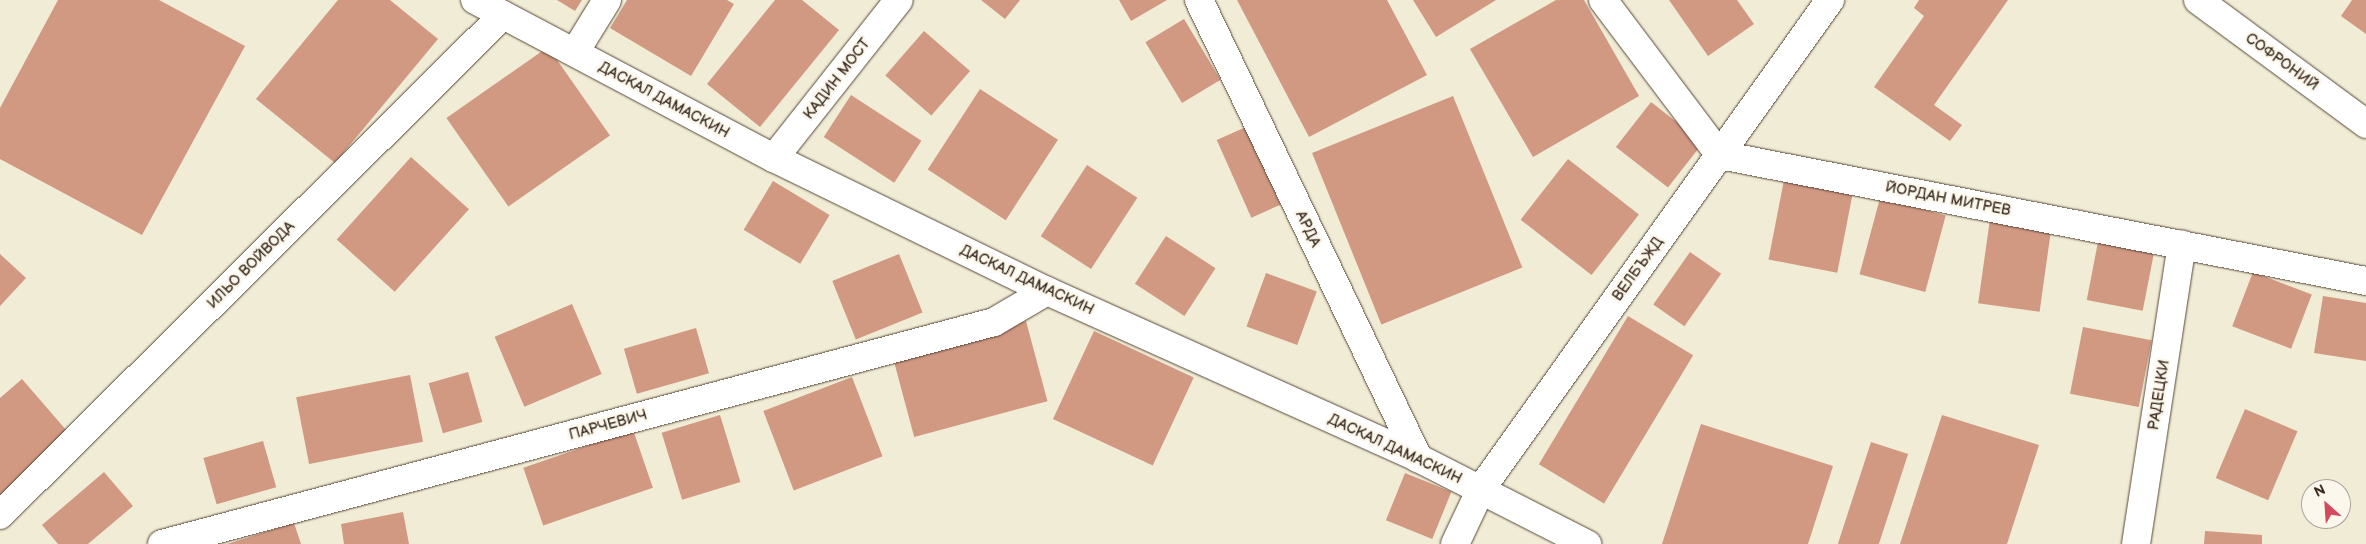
<!DOCTYPE html>
<meta charset="utf-8">
<style>
body{margin:0}
#map{position:relative;width:2366px;height:544px;overflow:hidden;background:#f1ecd5;font-family:"Balsamiq Sans",sans-serif}
div>[style]{position:absolute}
.building>*{inset:0;background:#d19882;transform-origin:0 0}
.roads{filter:drop-shadow(0 0 1px #564739) drop-shadow(0 0 1px #564739)}
.minor>*{height:28px;margin:-14px;padding:0 14px;transform-origin:14px;border-radius:14px;background:#fff}
span{translate:-50% -50%;white-space:nowrap;text-align:center;line-height:1.15;-webkit-text-stroke:5px #fbf7ec;paint-order:stroke}
.street-label{font-size:15px;color:#3b2a1e}
.north{position:absolute;left:2301px;top:479px;width:50px;height:50px;box-sizing:border-box;background:#fbf7ec;border:1px solid #aea59a;border-radius:50%;rotate:334deg;font-size:14px;font-weight:700;line-height:20px;text-align:center;color:#3b2a1e}
.north::after{content:'';display:block;margin:auto;width:18px;height:22px;background:#d1495b;clip-path:polygon(50% 0,100% 100%,50% 72%,0 100%)}
</style>
<div id="map">
<div class="building">
<i style="clip-path:polygon(58px 0,159px 0,245px 46px,142px 235px,0 159px,0 108px)"></i>
<i style="clip-path:polygon(338px 0,390px 0,438px 39px,335px 163px,256px 99px)"></i>
<i style="clip-path:polygon(557px 0,582px 0,575px 11px)"></i>
<i style="clip-path:polygon(627px 0,727px 0,734px 4px,691px 76px,610px 28px)"></i>
<i style="clip-path:polygon(775px 0,802px 0,839px 30px,760px 127px,707px 84px)"></i>
<i style="clip-path:polygon(981px 0,1020px 0,1005px 19px)"></i>
<i style="clip-path:polygon(1119px 0,1167px 0,1131px 21px)"></i>
<i style="clip-path:polygon(1237px 0,1387px 0,1427px 75px,1309px 137px)"></i>
<i style="clip-path:polygon(1413px 0,1496px 0,1436px 37px)"></i>
<i style="clip-path:polygon(1556px 0,1584px 0,1639px 96px,1533px 157px,1470px 49px)"></i>
<i style="clip-path:polygon(1669px 0,1737px 0,1754px 24px,1708px 56px)"></i>
<i style="clip-path:polygon(1919px 0,2008px 0,1934px 105px,1962px 125px,1950px 141px,1874px 87px,1924px 16px,1914px 8px)"></i>
<i style="clip-path:polygon(2352px 0,2366px 0,2366px 34px,2341px 16px)"></i>
<i style="left:1184px;top:19px;width:71px;height:45px;rotate:59deg"></i>
<i style="left:924px;top:31px;width:61px;height:59px;rotate:41deg"></i>
<i style="left:548px;top:47px;width:108px;height:124px;rotate:55deg"></i>
<i style="left:980px;top:89px;width:93px;height:96px;rotate:33deg"></i>
<i style="left:851px;top:95px;width:84px;height:50px;rotate:33deg"></i>
<i style="left:1453px;top:96px;width:185px;height:152px;rotate:68deg"></i>
<i style="left:1651px;top:102px;width:66px;height:57px;rotate:38deg"></i>
<i style="left:1246px;top:127px;width:85px;height:32px;rotate:66deg"></i>
<i style="left:411px;top:157px;width:78px;height:111px;rotate:42deg"></i>
<i style="left:1568px;top:159px;width:90px;height:77px;rotate:38deg"></i>
<i style="left:1087px;top:165px;width:60px;height:85px;rotate:33deg"></i>
<i style="left:1784px;top:180px;width:70px;height:81px;rotate:11deg"></i>
<i style="left:773px;top:181px;width:66px;height:57px;rotate:31deg"></i>
<i style="left:1880px;top:198px;width:68px;height:79px;rotate:15deg"></i>
<i style="left:1990px;top:219px;width:62px;height:85px;rotate:8deg"></i>
<i style="left:1166px;top:236px;width:59px;height:57px;rotate:33deg"></i>
<i style="left:2098px;top:242px;width:57px;height:59px;rotate:11deg"></i>
<i style="left:1690px;top:252px;width:38px;height:64px;rotate:35deg"></i>
<i style="clip-path:polygon(0 254px,26px 278px,0 306px)"></i>
<i style="left:899px;top:254px;width:63px;height:72px;rotate:68deg"></i>
<i style="left:2253px;top:272px;width:63px;height:58px;rotate:21deg"></i>
<i style="left:1266px;top:273px;width:54px;height:57px;rotate:20deg"></i>
<i style="clip-path:polygon(2323px 296px,2366px 303px,2366px 361px,2314px 353px)"></i>
<i style="left:572px;top:304px;width:76px;height:84px;rotate:67deg"></i>
<i style="left:1628px;top:316px;width:76px;height:173px;rotate:31deg"></i>
<i style="left:1026px;top:321px;width:83px;height:138px;rotate:75deg"></i>
<i style="left:2083px;top:327px;width:70px;height:68px;rotate:11deg"></i>
<i style="left:696px;top:328px;width:47px;height:75px;rotate:74deg"></i>
<i style="left:1094px;top:331px;width:110px;height:97px;rotate:25deg"></i>
<i style="left:468px;top:372px;width:52px;height:41px;rotate:74deg"></i>
<i style="left:410px;top:375px;width:68px;height:116px;rotate:79deg"></i>
<i style="left:852px;top:377px;width:85px;height:95px;rotate:69deg"></i>
<i style="clip-path:polygon(22px 379px,73px 438px,0 500px,0 398px)"></i>
<i style="left:2245px;top:409px;width:57px;height:75px;rotate:23deg"></i>
<i style="left:720px;top:415px;width:70px;height:61px;rotate:73deg"></i>
<i style="clip-path:polygon(1942px 415px,2039px 445px,2007px 544px,1900px 544px)"></i>
<i style="clip-path:polygon(1701px 424px,1833px 466px,1808px 544px,1662px 544px)"></i>
<i style="left:633px;top:430px;width:61px;height:116px;rotate:71deg"></i>
<i style="left:263px;top:441px;width:48px;height:62px;rotate:74deg"></i>
<i style="left:1871px;top:442px;width:39px;height:107px;rotate:18deg"></i>
<i style="clip-path:polygon(104px 472px,133px 506px,88px 544px,58px 544px,42px 525px)"></i>
<i style="left:1405px;top:473px;width:50px;height:51px;rotate:22deg"></i>
<i style="clip-path:polygon(403px 512px,409px 544px,344px 544px,341px 524px)"></i>
<i style="clip-path:polygon(294px 523px,301px 544px,227px 544px)"></i>
<i style="clip-path:polygon(2205px 531px,2262px 535px,2262px 544px,2204px 544px)"></i>
</div>
<div class="roads">
<div class="minor">
<i style="left:475px;top:0;width:338px;rotate:27.9deg"></i>
<i style="left:774px;top:158px;width:304px;rotate:26deg"></i>
<i style="left:1047px;top:291px;width:407px;rotate:24.2deg"></i>
<i style="left:1418px;top:458px;width:190px;rotate:27deg"></i>
<i style="left:1199px;top:0;width:508px;rotate:64.44deg"></i>
<i style="left:1603px;top:0;width:194px;rotate:53deg"></i>
<i style="left:1720px;top:155px;width:658px;rotate:11.04deg"></i>
<i style="left:2198px;top:0;width:209px;rotate:36.4deg"></i>
<i style="left:575px;top:52px;width:61px;rotate:-58.4deg"></i>
<i style="left:774px;top:158px;width:201px;rotate:-51.7deg"></i>
<i style="left:0;top:515px;width:709px;rotate:-44.83deg"></i>
<i style="left:162px;top:544px;width:861px;rotate:-14.94deg"></i>
<i style="left:994px;top:322px;width:61px;rotate:-30.3deg"></i>
<i style="left:1455px;top:544px;width:61px;rotate:-64.7deg"></i>
<i style="left:1481px;top:489px;width:601px;rotate:-54.48deg"></i>
<i style="left:2136px;top:544px;width:303px;rotate:-81.3deg"></i>
</div>
</div>
<div class="street-label">
<span style="left:2282px;top:62px;rotate:36deg">СОФРОНИЙ</span>
<span style="left:837px;top:79px;rotate:-52deg">КАДИН МОСТ</span>
<span style="left:664px;top:100px;rotate:28deg">ДАСКАЛ ДАМАСКИН</span>
<span style="left:1948px;top:199px;rotate:11deg">ЙОРДАН МИТРЕВ</span>
<span style="left:1308px;top:229px;rotate:64deg">АРДА</span>
<span style="left:251px;top:265px;rotate:-45deg">ИЛЬО ВОЙВОДА</span>
<span style="left:1638px;top:269px;rotate:-54deg">ВЕЛБЪЖД</span>
<span style="left:1027px;top:280px;rotate:25deg">ДАСКАЛ ДАМАСКИН</span>
<span style="left:2159px;top:395px;rotate:-81deg">РАДЕЦКИ</span>
<span style="left:608px;top:425px;rotate:-15deg">ПАРЧЕВИЧ</span>
<span style="left:1395px;top:449px;rotate:25deg">ДАСКАЛ ДАМАСКИН</span>
</div>
<div class="north">N</div>
</div>
